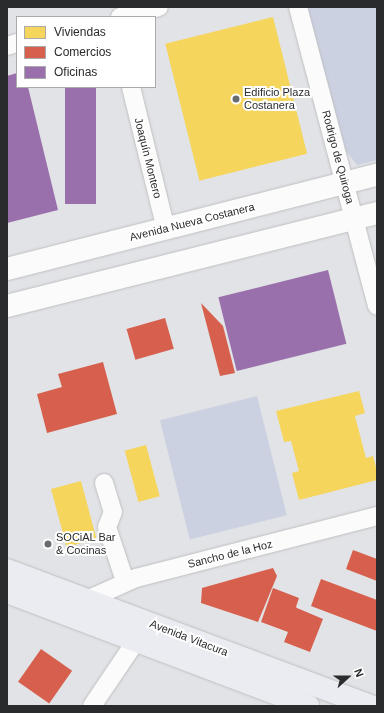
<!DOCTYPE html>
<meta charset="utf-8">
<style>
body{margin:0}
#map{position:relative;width:384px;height:713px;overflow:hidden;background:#e2e3e6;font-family:Arial,sans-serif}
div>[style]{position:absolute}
.green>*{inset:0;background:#cbd1e1;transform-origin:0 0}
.homes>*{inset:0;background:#f6d55c;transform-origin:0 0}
.shops>*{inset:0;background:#d6604d;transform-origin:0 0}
.offices>*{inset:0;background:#9970ab;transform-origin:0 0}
.roads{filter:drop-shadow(0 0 1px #bebfc1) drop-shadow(0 0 1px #bebfc1)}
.street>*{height:18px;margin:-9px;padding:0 9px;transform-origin:9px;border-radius:9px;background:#fbfbfb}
.secondary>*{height:22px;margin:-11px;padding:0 11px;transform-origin:11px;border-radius:11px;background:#fbfbfb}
.primary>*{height:22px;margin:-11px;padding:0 11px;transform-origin:11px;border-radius:11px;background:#eaecf2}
.dots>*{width:11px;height:11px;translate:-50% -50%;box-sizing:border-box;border:2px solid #fff;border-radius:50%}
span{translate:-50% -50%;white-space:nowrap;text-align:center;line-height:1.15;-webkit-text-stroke:4px #fff;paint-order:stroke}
.poi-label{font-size:11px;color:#2a2b2d}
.left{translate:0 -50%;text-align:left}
.street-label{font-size:11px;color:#2a2b2d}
.frame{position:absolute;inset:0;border:8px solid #2a2b2d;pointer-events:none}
.legend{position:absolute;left:16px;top:16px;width:140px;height:72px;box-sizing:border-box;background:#fff;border:1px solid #aaaaab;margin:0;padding:5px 7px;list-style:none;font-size:12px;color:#2a2b2d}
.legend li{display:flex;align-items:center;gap:8px;height:20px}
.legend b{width:20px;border:1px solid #aaaaab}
.north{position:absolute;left:328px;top:657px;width:40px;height:40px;-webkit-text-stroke:3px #fff;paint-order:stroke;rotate:69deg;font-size:11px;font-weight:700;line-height:16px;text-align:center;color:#2a2b2d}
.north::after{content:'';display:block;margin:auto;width:14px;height:18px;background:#2a2b2d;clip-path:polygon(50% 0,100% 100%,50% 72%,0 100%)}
</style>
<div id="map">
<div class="green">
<i style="clip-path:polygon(307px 7px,377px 7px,377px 160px,357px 165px,346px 151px)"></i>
<i style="left:257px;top:396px;width:123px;height:100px;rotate:76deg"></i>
</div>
<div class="homes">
<i style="left:273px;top:17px;width:141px;height:111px;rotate:76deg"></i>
<i style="clip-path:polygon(359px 391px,365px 413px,355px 416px,366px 458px,373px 456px,377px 471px,377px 480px,299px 500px,292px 473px,299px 471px,291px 441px,284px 442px,276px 411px)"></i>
<i style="left:146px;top:445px;width:53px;height:22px;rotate:75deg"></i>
<i style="left:81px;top:481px;width:60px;height:31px;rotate:75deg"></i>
</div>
<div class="shops">
<i style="clip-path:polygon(201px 303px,223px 326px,235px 373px,220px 376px)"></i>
<i style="left:165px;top:318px;width:32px;height:40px;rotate:74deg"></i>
<i style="clip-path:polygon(103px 362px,117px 414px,47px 433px,37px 394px,62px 387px,58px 374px)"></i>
<i style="clip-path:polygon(353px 550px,377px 559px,377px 581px,346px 569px)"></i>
<i style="clip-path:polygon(273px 568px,277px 576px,258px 622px,201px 603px,202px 588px)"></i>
<i style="clip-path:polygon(321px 579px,377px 600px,377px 631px,311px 606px)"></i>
<i style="clip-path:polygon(273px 588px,299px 598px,296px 607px,297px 608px,323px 619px,310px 652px,284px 642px,288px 632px,261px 622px)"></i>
<i style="left:41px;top:649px;width:38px;height:40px;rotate:35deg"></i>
</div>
<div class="offices">
<i style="clip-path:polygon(17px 73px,17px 87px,28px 87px,58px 210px,7px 223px,7px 76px)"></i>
<i style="left:65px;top:87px;width:31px;height:117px"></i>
<i style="left:328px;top:270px;width:76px;height:113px;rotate:76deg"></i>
</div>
<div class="roads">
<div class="street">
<i style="left:298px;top:7px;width:309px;rotate:75.2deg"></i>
<i style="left:120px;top:17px;width:40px;rotate:-14.4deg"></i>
<i style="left:7px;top:46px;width:10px;rotate:-17deg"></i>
<i style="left:131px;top:87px;width:146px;rotate:76.2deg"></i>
<i style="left:104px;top:483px;width:30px;rotate:73deg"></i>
<i style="left:113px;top:512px;width:16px;rotate:112deg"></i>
<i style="left:107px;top:527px;width:57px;rotate:71.6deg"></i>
<i style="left:87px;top:600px;width:54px;rotate:-24.2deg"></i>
<i style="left:136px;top:578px;width:249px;rotate:-14.4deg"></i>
<i style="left:92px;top:706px;width:78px;rotate:-55.9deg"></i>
</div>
<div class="secondary">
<i style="left:7px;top:269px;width:382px;rotate:-14.3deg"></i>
<i style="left:7px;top:306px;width:382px;rotate:-14.1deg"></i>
</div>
<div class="primary">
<i style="left:7px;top:570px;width:389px;rotate:20.5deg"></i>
<i style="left:7px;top:592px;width:322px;rotate:20.7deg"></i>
</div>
</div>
<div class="dots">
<i style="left:236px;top:99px;background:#6a6b6e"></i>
<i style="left:48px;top:544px;background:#6a6b6e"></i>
</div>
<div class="poi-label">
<span class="left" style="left:244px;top:99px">Edificio Plaza<br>Costanera</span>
<span class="left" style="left:56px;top:544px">SOCiAL Bar<br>&amp; Cocinas</span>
</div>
<div class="street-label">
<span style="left:338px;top:157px;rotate:75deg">Rodrigo de Quiroga</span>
<span style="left:148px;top:158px;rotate:76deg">Joaquín Montero</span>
<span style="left:192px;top:222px;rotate:-14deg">Avenida Nueva Costanera</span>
<span style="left:230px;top:554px;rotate:-14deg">Sancho de la Hoz</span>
<span style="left:189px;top:638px;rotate:21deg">Avenida Vitacura</span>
</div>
<div class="frame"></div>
<ul class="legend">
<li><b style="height:11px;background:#f6d55c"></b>Viviendas</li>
<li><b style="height:11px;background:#d6604d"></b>Comercios</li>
<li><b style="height:11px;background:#9970ab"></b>Oficinas</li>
</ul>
<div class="north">N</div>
</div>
